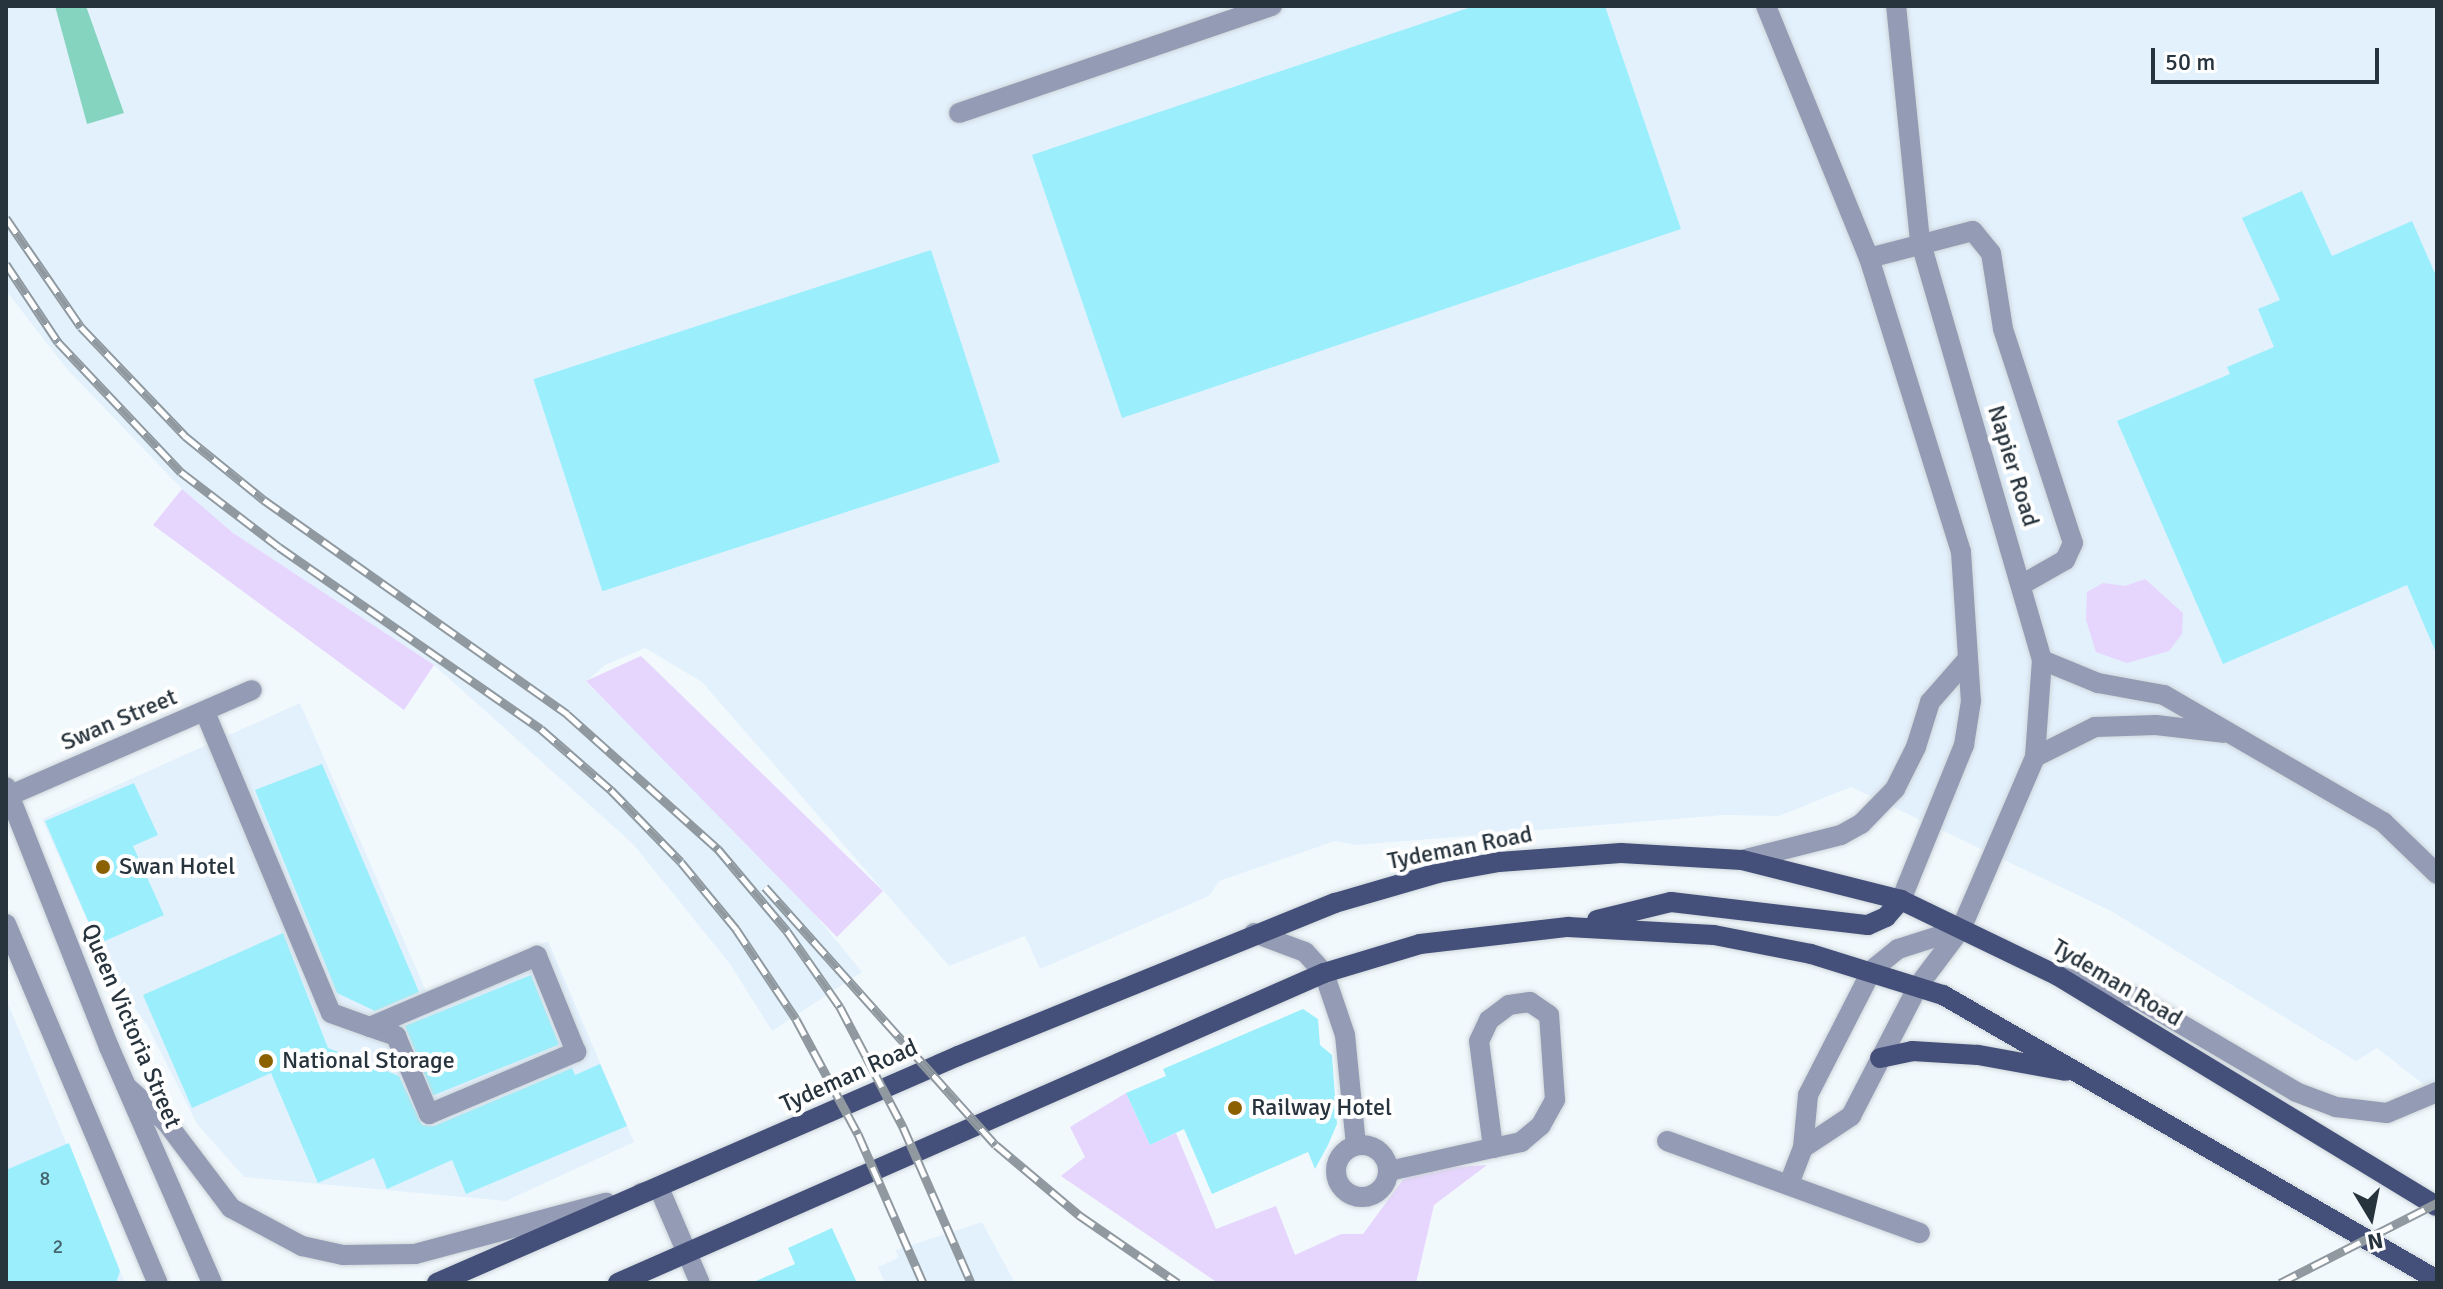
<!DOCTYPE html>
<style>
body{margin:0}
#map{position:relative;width:2443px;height:1289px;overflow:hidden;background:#f2f9fd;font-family:Signika,sans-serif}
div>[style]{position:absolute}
.built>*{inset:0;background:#e3f1fd}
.green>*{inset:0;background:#e6d5fd}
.water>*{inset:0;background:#85d4bf}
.building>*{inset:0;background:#9beffc;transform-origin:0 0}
.roads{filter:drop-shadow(0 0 2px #ced6da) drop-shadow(0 0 2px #ced6da)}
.minor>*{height:20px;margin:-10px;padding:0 10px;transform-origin:10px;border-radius:10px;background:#949bb4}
.minor>.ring{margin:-10px;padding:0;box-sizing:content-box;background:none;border:20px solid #949bb4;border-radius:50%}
.major>*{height:20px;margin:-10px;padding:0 10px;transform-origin:10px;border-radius:10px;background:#45507a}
.rail>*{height:9px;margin-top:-4.5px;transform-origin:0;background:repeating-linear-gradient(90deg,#fff 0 18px,#8f999f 0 36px);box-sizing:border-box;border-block:2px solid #8f999f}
.dots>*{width:22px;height:22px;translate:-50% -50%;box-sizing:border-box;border:4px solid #fff;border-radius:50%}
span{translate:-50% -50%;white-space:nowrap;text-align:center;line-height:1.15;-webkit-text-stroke:8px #fff;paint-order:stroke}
.number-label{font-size:20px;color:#45636d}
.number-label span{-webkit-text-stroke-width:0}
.street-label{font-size:24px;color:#28343d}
.poi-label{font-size:24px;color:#28343d}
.left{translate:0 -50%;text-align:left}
.frame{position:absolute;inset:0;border:8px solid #28343d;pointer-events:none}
.north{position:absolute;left:2331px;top:1177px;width:80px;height:80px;-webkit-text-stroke:6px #fff;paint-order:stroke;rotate:170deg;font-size:22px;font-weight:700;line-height:32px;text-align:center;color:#28343d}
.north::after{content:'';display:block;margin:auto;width:28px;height:36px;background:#28343d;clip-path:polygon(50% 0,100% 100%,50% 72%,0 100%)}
.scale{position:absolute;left:2151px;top:48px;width:228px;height:36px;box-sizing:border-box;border:4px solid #28343d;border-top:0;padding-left:10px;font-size:24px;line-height:28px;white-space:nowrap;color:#28343d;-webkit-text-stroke:6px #fff;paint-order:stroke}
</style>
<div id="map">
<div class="built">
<i style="clip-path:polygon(6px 6px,55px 6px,87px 123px,124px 113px,86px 6px,2437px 6px,2437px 1095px,2377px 1048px,2356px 1061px,2111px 911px,1851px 787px,1779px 816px,1725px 815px,1356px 845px,1335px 841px,1219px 881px,1209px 896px,1040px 969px,1025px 936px,949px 966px,702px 682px,645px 648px,605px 665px,586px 682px,789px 883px,862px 972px,772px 1031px,730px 964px,633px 844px,434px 665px,233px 533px,182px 489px,67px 369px,7px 292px)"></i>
<i style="clip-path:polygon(300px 703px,426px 991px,548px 941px,634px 1142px,506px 1201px,244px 1177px,197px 1124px,147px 1025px,111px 974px,42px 819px)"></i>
<i style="clip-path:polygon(6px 999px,120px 1271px,125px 1283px,6px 1283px)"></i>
<i style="clip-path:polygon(982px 1222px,1015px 1283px,885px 1283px,878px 1267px,898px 1258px,896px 1250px)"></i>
</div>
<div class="green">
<i style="clip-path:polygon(182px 489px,233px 533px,434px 665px,404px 710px,153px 525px)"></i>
<i style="clip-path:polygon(2145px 579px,2183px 613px,2182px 634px,2169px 651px,2127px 663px,2096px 652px,2086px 620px,2087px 592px,2103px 583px,2125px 586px)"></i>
<i style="clip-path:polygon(641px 656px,883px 891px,837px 937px,586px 681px)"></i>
<i style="clip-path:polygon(1126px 1093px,1150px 1145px,1176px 1133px,1216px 1229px,1276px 1206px,1295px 1255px,1341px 1234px,1363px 1234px,1410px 1170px,1487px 1165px,1434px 1205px,1416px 1283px,1218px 1283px,1061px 1176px,1085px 1157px,1070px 1127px)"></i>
</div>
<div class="water">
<i style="clip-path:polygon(55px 6px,86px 6px,124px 113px,87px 124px)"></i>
</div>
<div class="building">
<i style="clip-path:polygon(1474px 6px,1605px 6px,1681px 229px,1122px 418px,1032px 155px)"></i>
<i style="clip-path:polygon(2302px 191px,2332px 256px,2412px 221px,2437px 278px,2437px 655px,2407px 585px,2223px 664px,2117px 421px,2230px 374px,2227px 367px,2274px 347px,2258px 309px,2280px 300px,2242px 218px)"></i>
<i style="left:931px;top:250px;width:223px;height:418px;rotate:72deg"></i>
<i style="clip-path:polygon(322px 764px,419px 992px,375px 1011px,337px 993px,255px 790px)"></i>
<i style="clip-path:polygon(134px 783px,158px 835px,133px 846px,164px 915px,98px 944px,45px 821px)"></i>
<i style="clip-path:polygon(283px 933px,328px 1048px,399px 1076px,422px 1125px,434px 1126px,572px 1068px,575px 1075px,600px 1064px,627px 1126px,466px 1194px,452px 1160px,387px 1189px,374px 1158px,318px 1183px,271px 1073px,192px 1108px,143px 995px)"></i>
<i style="left:531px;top:975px;width:75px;height:136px;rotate:68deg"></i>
<i style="clip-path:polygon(1303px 1009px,1318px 1019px,1320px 1045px,1332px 1055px,1337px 1124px,1328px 1145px,1315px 1169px,1308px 1152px,1212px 1194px,1184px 1129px,1150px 1145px,1126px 1093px,1166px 1076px,1163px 1069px)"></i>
<i style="clip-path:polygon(69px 1143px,120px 1271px,116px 1283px,6px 1283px,6px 1170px)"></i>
<i style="clip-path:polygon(832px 1228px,857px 1283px,751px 1283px,795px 1264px,788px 1248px)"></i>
</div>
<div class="roads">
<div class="minor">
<i style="left:1766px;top:6px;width:272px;rotate:67.8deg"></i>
<i style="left:1869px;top:258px;width:308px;rotate:72.6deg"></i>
<i style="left:1961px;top:552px;width:149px;rotate:86.2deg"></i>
<i style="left:1971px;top:701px;width:45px;rotate:99deg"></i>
<i style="left:1964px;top:745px;width:167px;rotate:112.1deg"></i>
<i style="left:959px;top:113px;width:331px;rotate:-18.9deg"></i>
<i style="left:1869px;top:258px;width:107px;rotate:-14.6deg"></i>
<i style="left:1973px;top:231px;width:28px;rotate:51deg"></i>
<i style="left:1991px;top:253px;width:77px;rotate:81deg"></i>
<i style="left:2003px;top:329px;width:225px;rotate:71.9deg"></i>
<i style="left:2073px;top:543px;width:19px;rotate:115deg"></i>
<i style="left:2065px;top:560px;width:51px;rotate:150.4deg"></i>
<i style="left:2042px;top:660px;width:61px;rotate:22.3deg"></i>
<i style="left:2098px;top:683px;width:67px;rotate:10.3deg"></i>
<i style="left:2164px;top:695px;width:253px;rotate:30.1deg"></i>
<i style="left:2383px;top:822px;width:75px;rotate:43.9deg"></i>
<i style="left:205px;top:712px;width:326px;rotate:67.3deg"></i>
<i style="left:331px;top:1013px;width:41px;rotate:19.7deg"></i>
<i style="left:370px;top:1027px;width:28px;rotate:19deg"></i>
<i style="left:396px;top:1036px;width:85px;rotate:67.1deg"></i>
<i style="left:429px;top:1114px;width:160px;rotate:-22.9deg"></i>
<i style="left:576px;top:1052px;width:104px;rotate:-112.1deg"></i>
<i style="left:537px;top:956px;width:181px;rotate:157deg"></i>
<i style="left:2035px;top:757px;width:67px;rotate:-26.6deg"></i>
<i style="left:2095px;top:727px;width:61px;rotate:-1.9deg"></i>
<i style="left:2156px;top:725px;width:68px;rotate:6.7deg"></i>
<i style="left:6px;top:787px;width:280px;rotate:68.4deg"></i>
<i style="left:109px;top:1047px;width:257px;rotate:66.4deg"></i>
<i style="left:6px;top:797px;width:268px;rotate:-23.5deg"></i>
<i style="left:1742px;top:860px;width:102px;rotate:-14.2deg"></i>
<i style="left:1841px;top:835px;width:23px;rotate:-29deg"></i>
<i style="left:1861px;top:824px;width:49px;rotate:-45.8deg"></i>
<i style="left:1895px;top:789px;width:47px;rotate:-63.4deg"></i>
<i style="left:1916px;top:747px;width:47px;rotate:-72.7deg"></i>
<i style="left:1930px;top:702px;width:55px;rotate:-48.7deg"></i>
<i style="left:6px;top:924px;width:390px;rotate:67.1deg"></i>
<i style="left:1254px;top:933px;width:54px;rotate:20.4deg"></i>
<i style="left:1305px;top:952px;width:28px;rotate:48deg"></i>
<i style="left:1324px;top:973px;width:65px;rotate:71.3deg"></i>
<i style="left:1345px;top:1035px;width:111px;rotate:84.3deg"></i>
<i style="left:2062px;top:977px;width:76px;rotate:15.3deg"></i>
<i style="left:2135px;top:997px;width:187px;rotate:30.5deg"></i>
<i style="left:2296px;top:1092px;width:43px;rotate:20.6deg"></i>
<i style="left:2336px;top:1107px;width:51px;rotate:6.7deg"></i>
<i style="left:2387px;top:1113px;width:54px;rotate:-22.8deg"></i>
<i style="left:128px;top:1088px;width:51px;rotate:41.8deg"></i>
<i style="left:166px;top:1122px;width:108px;rotate:52.9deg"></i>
<i style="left:231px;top:1208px;width:81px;rotate:28.2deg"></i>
<i style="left:302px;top:1246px;width:42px;rotate:12.4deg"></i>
<i style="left:343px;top:1255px;width:72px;rotate:-0.8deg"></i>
<i style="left:415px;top:1254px;width:198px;rotate:-15deg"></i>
<i style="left:1667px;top:1141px;width:269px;rotate:20deg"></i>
<i class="ring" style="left:1336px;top:1145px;width:32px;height:32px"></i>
<i style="left:1803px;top:1148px;width:58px;rotate:-33.7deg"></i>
<i style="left:1851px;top:1116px;width:146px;rotate:-62.7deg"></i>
<i style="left:1918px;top:986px;width:71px;rotate:-53deg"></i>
<i style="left:1961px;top:929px;width:187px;rotate:-66.7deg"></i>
<i style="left:2035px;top:757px;width:97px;rotate:-85.9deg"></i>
<i style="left:2042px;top:660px;width:436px;rotate:-106.2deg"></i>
<i style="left:1920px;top:241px;width:236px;rotate:-95.8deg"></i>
<i style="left:1389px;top:1171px;width:107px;rotate:-12.5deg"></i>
<i style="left:1493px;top:1148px;width:29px;rotate:-12deg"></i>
<i style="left:1521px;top:1142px;width:26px;rotate:-40deg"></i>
<i style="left:1541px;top:1125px;width:29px;rotate:-61deg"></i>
<i style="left:1555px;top:1100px;width:85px;rotate:-94deg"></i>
<i style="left:1549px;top:1015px;width:23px;rotate:-146deg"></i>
<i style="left:1530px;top:1002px;width:21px;rotate:172deg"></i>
<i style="left:1509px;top:1005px;width:25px;rotate:143deg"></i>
<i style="left:1489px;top:1020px;width:23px;rotate:115deg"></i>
<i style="left:1479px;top:1041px;width:108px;rotate:82.5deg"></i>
<i style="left:1789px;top:1184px;width:39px;rotate:-69deg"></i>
<i style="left:1803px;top:1148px;width:53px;rotate:-84.6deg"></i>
<i style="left:1808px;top:1095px;width:140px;rotate:-62.9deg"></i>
<i style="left:1872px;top:970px;width:33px;rotate:-39deg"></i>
<i style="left:1898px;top:949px;width:66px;rotate:-17.6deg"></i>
<i style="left:641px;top:1193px;width:19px;rotate:-16deg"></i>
<i style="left:659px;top:1188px;width:103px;rotate:66.7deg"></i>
</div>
<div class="major">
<i style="left:1597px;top:920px;width:76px;rotate:-13.7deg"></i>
<i style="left:1671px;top:902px;width:198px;rotate:6.7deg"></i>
<i style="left:1868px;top:925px;width:20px;rotate:-24deg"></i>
<i style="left:1886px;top:917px;width:23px;rotate:-49deg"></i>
<i style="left:1880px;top:1058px;width:33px;rotate:-12deg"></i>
<i style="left:1912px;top:1051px;width:66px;rotate:3.5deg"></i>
<i style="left:1978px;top:1055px;width:89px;rotate:10.3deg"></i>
<i style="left:437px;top:1283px;width:568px;rotate:-23.54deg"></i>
<i style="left:958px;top:1056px;width:407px;rotate:-22.1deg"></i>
<i style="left:1335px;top:903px;width:107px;rotate:-16.2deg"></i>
<i style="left:1438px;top:873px;width:62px;rotate:-10.2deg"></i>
<i style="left:1499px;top:862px;width:122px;rotate:-4.2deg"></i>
<i style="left:1621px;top:853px;width:121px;rotate:3.3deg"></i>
<i style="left:1742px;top:860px;width:164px;rotate:14.1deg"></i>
<i style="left:1901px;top:900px;width:174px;rotate:25.8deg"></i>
<i style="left:2058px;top:976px;width:443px;rotate:31.3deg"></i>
<i style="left:618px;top:1283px;width:771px;rotate:-23.71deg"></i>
<i style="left:1324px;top:973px;width:100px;rotate:-16.8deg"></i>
<i style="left:1420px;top:944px;width:149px;rotate:-6.6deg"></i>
<i style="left:1568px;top:927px;width:146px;rotate:3.1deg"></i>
<i style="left:1714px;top:935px;width:99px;rotate:11.1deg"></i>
<i style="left:1811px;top:954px;width:138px;rotate:17.3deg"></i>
<i style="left:1943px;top:995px;width:570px;rotate:29.98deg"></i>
</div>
</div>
<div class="rail">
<i style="left:6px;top:218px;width:132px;rotate:55.5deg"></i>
<i style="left:81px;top:327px;width:151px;rotate:46.3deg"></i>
<i style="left:185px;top:436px;width:102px;rotate:39deg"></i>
<i style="left:264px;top:500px;width:371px;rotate:35.2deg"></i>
<i style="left:567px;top:714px;width:203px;rotate:41.8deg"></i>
<i style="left:718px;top:849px;width:107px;rotate:49.9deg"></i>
<i style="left:787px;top:931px;width:93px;rotate:55.1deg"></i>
<i style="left:840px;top:1007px;width:136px;rotate:62.3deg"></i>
<i style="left:903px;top:1127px;width:170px;rotate:66.4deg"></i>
<i style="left:6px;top:264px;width:94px;rotate:56.3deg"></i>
<i style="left:58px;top:342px;width:179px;rotate:46.6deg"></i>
<i style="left:181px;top:472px;width:123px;rotate:37.4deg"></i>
<i style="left:279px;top:547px;width:319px;rotate:34.8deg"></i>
<i style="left:541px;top:729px;width:93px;rotate:41.1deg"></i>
<i style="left:611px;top:790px;width:100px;rotate:45.8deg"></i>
<i style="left:681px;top:862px;width:87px;rotate:50.6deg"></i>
<i style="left:736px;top:929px;width:108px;rotate:56.3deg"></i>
<i style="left:796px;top:1019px;width:131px;rotate:61.7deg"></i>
<i style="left:858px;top:1134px;width:163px;rotate:66.4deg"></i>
<i style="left:765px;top:887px;width:346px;rotate:48.2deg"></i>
<i style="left:996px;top:1145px;width:109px;rotate:40.1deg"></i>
<i style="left:1079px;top:1215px;width:120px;rotate:34.5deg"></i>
<i style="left:2280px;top:1283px;width:176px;rotate:-27deg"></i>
</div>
<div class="dots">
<i style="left:103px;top:867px;background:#8a6000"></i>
<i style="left:266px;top:1061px;background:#8a6000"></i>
<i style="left:1235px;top:1108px;background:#8a6000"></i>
</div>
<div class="number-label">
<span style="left:45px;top:1178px">8</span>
<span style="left:58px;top:1246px">2</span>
</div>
<div class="street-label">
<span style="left:2013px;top:466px;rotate:73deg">Napier Road</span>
<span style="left:119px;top:720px;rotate:-23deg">Swan Street</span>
<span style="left:1460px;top:848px;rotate:-11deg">Tydeman Road</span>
<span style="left:2117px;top:983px;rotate:31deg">Tydeman Road</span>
<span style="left:131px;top:1026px;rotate:67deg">Queen Victoria Street</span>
<span style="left:849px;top:1076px;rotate:-24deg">Tydeman Road</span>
</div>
<div class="poi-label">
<span class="left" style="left:119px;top:867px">Swan Hotel</span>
<span class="left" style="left:282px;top:1061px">National Storage</span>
<span class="left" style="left:1251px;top:1108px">Railway Hotel</span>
</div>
<div class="frame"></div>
<div class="north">N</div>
<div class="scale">50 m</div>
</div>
